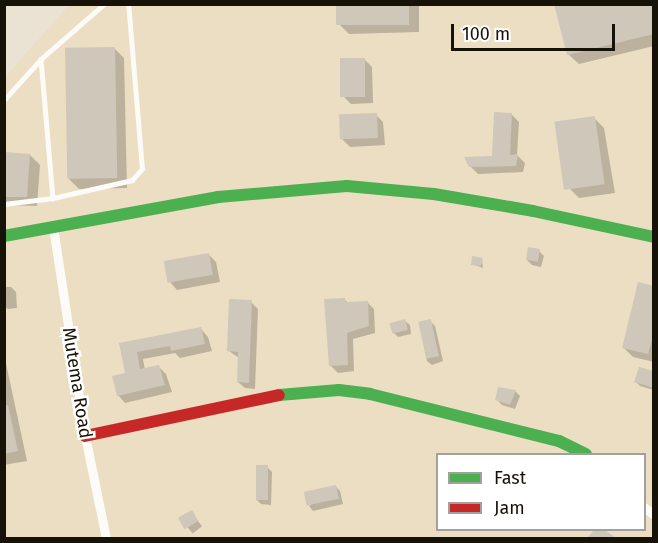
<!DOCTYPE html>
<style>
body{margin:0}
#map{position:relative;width:658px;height:543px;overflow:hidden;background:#eae2d2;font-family:"Fira Sans",sans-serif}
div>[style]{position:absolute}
.built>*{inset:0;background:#ecdec3}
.shadow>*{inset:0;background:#0003;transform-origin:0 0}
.building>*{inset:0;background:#cec7ba;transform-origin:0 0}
.lane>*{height:4.5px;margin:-2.25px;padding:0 2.25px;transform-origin:2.25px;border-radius:2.25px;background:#fcfbf8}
.street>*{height:9px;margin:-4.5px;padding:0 4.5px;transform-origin:4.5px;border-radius:4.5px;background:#fcfbf8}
.fast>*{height:12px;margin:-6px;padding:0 6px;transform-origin:6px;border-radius:6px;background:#4caf50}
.jam>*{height:12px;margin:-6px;padding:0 6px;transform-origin:6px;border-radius:6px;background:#c62828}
span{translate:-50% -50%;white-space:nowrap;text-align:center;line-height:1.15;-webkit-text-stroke:5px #fff;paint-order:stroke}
.street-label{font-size:18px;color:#171208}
.frame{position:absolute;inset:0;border:6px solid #171208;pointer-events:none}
.legend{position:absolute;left:436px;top:453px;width:210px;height:78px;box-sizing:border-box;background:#fff;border:2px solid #a2a09c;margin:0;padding:8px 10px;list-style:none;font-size:18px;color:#171208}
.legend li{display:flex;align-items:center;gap:12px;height:30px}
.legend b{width:30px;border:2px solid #a2a09c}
.scale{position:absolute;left:451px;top:24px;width:164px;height:27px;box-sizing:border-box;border:3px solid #171208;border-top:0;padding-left:8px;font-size:18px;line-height:21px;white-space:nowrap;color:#171208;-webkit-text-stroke:4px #fff;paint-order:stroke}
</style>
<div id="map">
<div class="built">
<i style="clip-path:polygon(evenodd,69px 5px,653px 5px,653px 538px,5px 538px,5px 77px,69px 5px,438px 454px,644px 454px,644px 530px,438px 530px,438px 454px)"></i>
</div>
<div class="shadow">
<i style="clip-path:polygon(338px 4px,419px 4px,419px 32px,349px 34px,339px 24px)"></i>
<i style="clip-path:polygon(654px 4px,654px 46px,579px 64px,568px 54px)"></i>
<i style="clip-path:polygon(114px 48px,124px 58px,127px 188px,79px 189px,69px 179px)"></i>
<i style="clip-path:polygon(364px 59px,372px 67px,373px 103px,351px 104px,343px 96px)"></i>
<i style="clip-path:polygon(511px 114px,519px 122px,517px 155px,525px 163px,523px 172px,478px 174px,470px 166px,493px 157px)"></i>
<i style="clip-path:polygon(376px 115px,383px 122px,385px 145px,350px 147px,342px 139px)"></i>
<i style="clip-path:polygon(594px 118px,604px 128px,615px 193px,579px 198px,569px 188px)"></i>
<i style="clip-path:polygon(4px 153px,30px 155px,40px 165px,37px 206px,4px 205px)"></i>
<i style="clip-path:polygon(539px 251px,544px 256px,541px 267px,532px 265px,527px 260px)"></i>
<i style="clip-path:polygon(209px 255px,216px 262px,220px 282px,177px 290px,170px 282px)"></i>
<i style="clip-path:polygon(482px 260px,483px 268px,472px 264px)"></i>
<i style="clip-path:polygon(4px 287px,11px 287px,16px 292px,17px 308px,8px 309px,4px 306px)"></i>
<i style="clip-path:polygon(654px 288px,654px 362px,633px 357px,623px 347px)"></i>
<i style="clip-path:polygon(344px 299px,348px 303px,367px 302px,374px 309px,375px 333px,353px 339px,354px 371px,338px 373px,331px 366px)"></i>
<i style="clip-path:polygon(251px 302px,258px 309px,255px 389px,245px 388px,238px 382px,239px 358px,229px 351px)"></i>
<i style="clip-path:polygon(405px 321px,410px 325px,411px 334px,398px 337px,393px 332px)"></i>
<i style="clip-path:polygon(430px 321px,435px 326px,443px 361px,432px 365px,427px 361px,420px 322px)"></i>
<i style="clip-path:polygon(201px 329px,208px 337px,212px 351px,180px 358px,175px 353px,143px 359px,145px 370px,159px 367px,166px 374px,172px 392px,125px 403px,118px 395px,127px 374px,121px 344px)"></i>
<i style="clip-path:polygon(4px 354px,27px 461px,4px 465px)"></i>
<i style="clip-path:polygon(654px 373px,654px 390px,640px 386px,636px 382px)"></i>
<i style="clip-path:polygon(515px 391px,520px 396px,515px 409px,502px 405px,497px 400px)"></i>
<i style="clip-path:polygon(267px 467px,272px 472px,271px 505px,261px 504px,256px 499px)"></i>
<i style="clip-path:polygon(335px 486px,340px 491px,343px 504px,313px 511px,309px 506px)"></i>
<i style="left:191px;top:512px;width:18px;height:12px;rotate:52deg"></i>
</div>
<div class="building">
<i style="left:336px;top:4px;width:73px;height:21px"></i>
<i style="clip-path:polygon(554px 4px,654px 4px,654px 34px,567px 55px)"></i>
<i style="left:115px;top:47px;width:131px;height:50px;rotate:89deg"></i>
<i style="left:340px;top:58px;width:25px;height:39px"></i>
<i style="clip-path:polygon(494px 112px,512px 113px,510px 155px,518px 154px,516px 166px,469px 167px,464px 157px,492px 156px)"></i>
<i style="left:377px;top:113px;width:25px;height:38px;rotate:88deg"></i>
<i style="left:595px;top:116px;width:69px;height:41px;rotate:82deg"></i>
<i style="clip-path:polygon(4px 152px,30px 154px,27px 197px,4px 197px)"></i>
<i style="left:528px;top:247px;width:12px;height:13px;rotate:9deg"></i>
<i style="left:209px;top:253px;width:22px;height:46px;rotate:80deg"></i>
<i style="clip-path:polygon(472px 256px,483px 258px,481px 266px,471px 265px)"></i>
<i style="clip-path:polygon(638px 282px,654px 286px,654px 333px,648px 354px,622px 348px)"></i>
<i style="clip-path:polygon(345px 298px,345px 302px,368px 301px,369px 326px,347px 333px,348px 365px,329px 366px,324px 299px)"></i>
<i style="clip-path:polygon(229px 299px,252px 300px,249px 383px,237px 382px,238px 352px,227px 351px)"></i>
<i style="left:405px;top:319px;width:11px;height:16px;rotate:75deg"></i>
<i style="left:431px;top:319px;width:38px;height:13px;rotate:78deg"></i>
<i style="clip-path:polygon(201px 327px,205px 344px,171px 351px,170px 346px,137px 352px,140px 369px,159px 365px,165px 385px,117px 396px,112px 376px,125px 373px,119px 343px)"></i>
<i style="clip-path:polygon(639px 367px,654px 371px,654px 388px,634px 382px)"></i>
<i style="clip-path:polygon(498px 387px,516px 390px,510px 405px,495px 400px)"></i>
<i style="clip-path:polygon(8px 405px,18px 451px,4px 454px,4px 406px)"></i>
<i style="left:256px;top:465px;width:12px;height:35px"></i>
<i style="left:336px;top:485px;width:14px;height:33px;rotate:78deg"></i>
<i style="left:192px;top:510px;width:13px;height:16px;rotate:61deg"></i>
<i style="clip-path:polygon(594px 530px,605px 530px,616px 538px,587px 538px)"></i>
</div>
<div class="lane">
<i style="left:41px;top:59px;width:140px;rotate:85.1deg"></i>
<i style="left:4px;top:100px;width:55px;rotate:-47.9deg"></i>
<i style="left:41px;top:59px;width:84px;rotate:-41.1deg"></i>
<i style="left:4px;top:204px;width:49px;rotate:-7deg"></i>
<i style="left:53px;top:198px;width:81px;rotate:-12.8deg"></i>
<i style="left:132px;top:180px;width:15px;rotate:-48deg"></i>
<i style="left:142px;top:169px;width:166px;rotate:-94.8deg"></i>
</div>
<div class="street">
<i style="left:53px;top:227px;width:211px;rotate:81.3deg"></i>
<i style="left:85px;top:436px;width:104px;rotate:78.4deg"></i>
<i style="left:644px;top:507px;width:13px;rotate:39deg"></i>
</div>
<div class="fast">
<i style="left:4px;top:236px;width:218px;rotate:-10.3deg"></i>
<i style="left:218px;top:197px;width:129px;rotate:-4.9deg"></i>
<i style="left:347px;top:186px;width:87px;rotate:5.3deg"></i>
<i style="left:434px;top:194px;width:100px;rotate:9.7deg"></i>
<i style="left:533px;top:211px;width:124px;rotate:12.1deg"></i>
<i style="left:279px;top:395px;width:60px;rotate:-4.8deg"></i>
<i style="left:339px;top:390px;width:31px;rotate:7deg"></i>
<i style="left:370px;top:394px;width:195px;rotate:14deg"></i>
<i style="left:559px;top:441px;width:30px;rotate:26deg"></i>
</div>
<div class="jam">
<i style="left:85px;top:436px;width:198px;rotate:-11.9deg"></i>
</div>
<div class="street-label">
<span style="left:77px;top:383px;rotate:81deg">Mutema Road</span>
</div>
<div class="frame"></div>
<ul class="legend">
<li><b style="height:8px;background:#4caf50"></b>Fast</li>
<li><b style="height:8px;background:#c62828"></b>Jam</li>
</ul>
<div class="scale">100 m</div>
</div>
